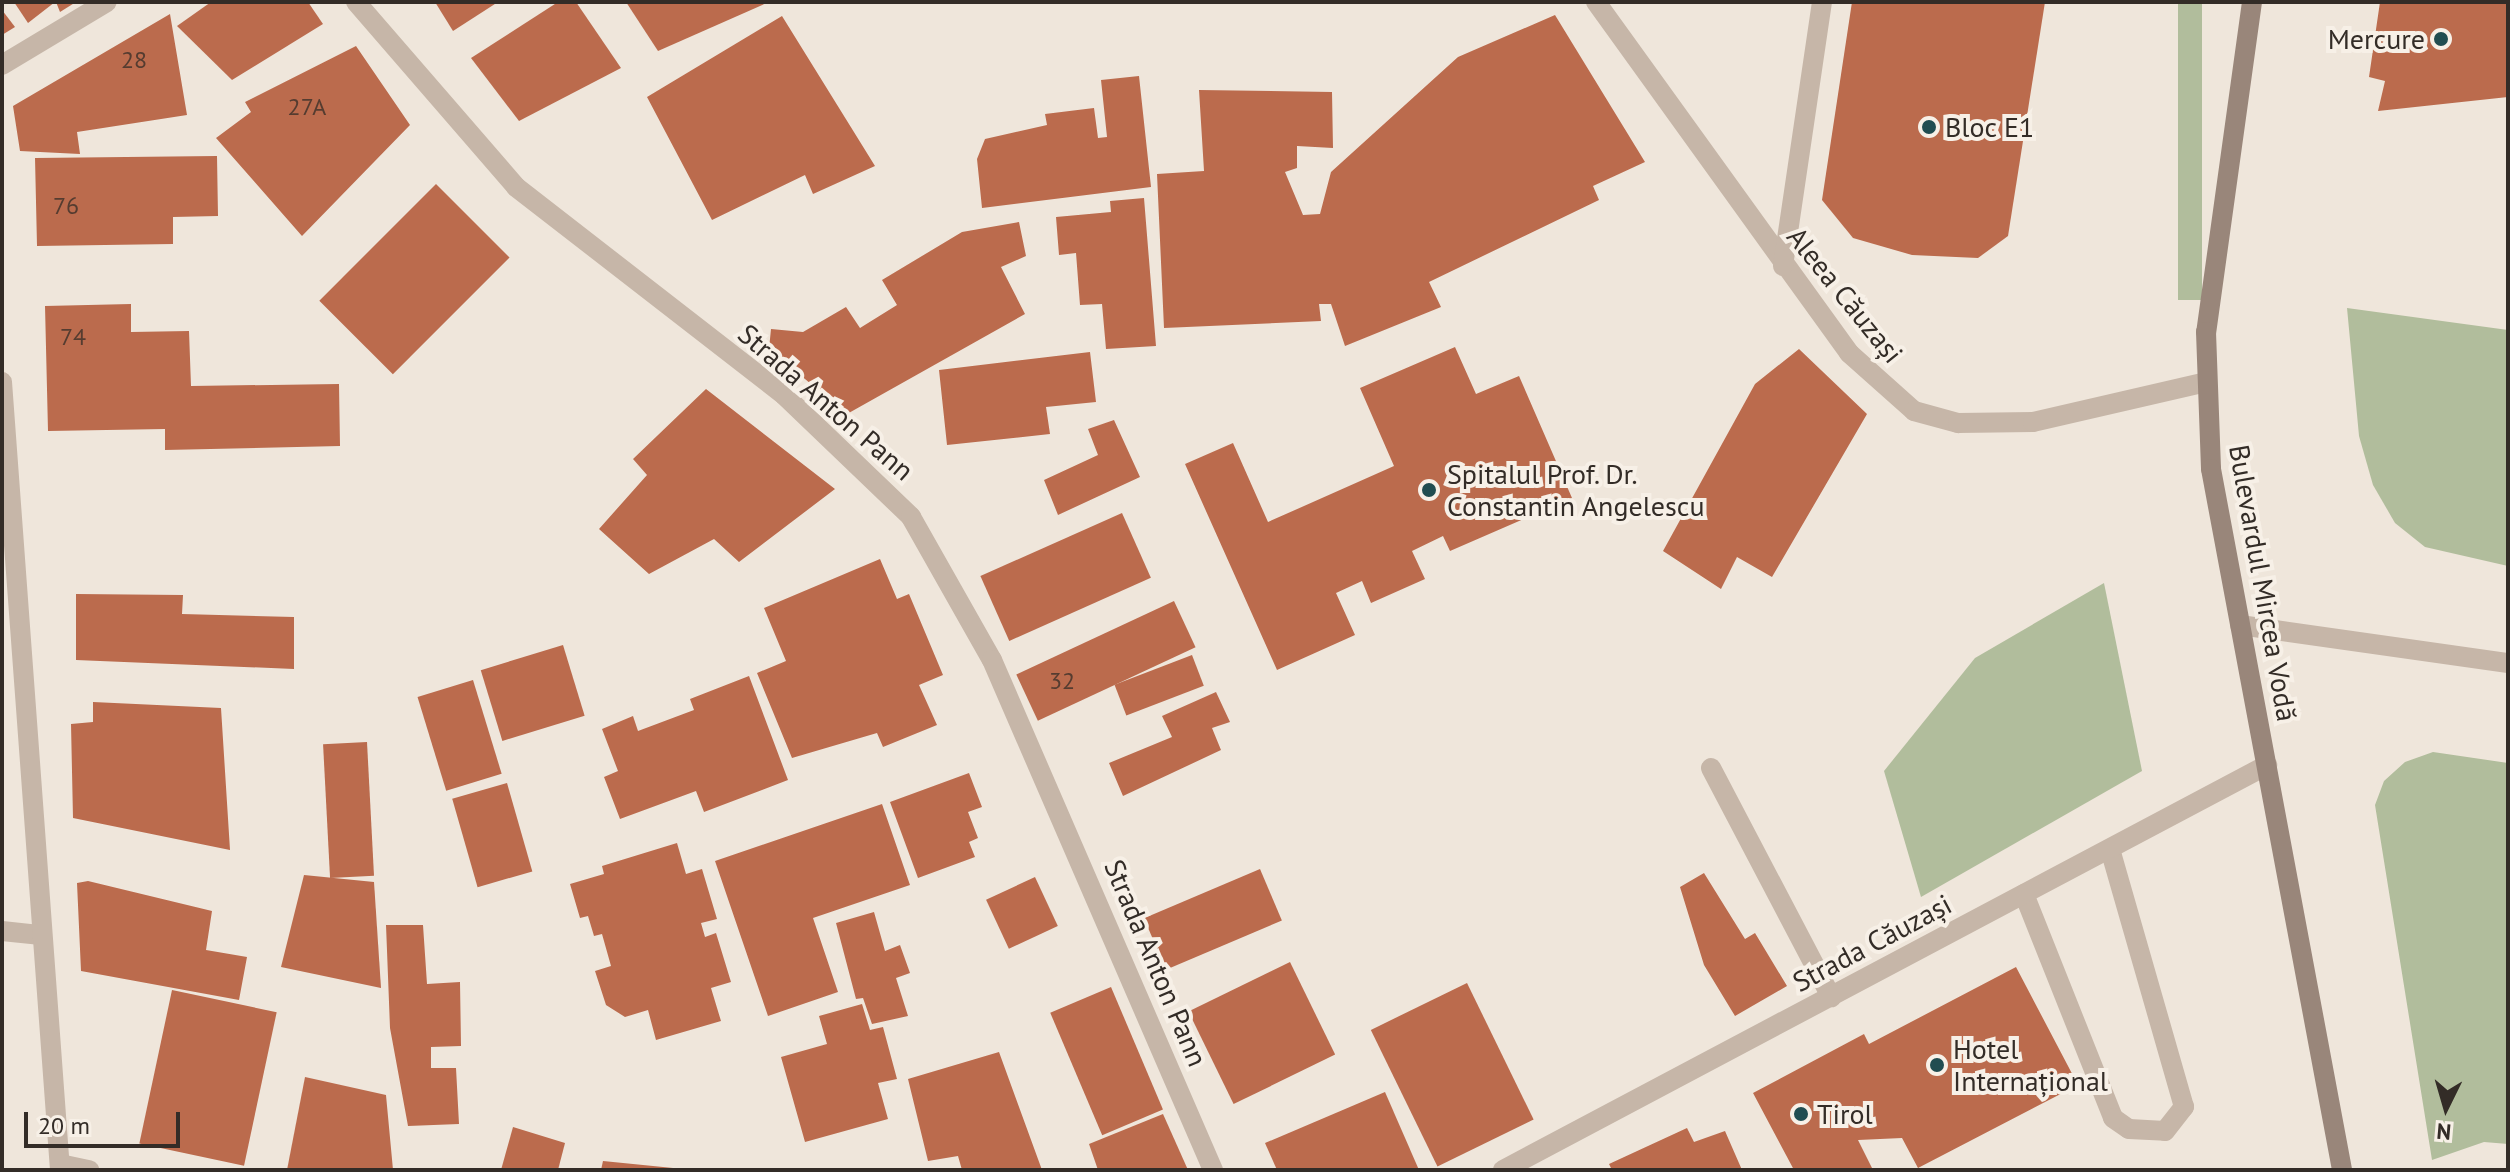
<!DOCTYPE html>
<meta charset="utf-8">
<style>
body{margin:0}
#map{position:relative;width:2510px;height:1172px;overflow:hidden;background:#efe6db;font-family:"PT Sans",sans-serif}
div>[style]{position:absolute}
.green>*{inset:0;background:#b1bd9c;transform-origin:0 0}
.building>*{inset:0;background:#bb6b4d;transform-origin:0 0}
.service>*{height:20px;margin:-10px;padding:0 10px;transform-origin:10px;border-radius:10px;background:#c6b6a8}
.minor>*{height:20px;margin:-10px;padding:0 10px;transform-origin:10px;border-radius:10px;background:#c6b6a8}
.tertiary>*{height:20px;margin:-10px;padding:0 10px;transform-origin:10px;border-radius:10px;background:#c6b6a8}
.secondary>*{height:20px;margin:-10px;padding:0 10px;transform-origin:10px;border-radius:10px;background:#99867a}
.dots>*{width:22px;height:22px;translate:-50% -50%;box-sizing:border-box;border:4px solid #f7f0e7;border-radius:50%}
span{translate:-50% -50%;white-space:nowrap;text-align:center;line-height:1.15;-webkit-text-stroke:8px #f7f0e7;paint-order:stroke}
.number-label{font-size:24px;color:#553c30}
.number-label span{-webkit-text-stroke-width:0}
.poi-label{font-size:28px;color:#332c27}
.right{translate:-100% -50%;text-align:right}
.left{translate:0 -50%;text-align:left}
.street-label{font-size:28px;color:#332c27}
.frame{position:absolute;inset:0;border:4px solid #332c27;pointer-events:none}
.north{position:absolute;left:2406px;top:1068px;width:80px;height:80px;-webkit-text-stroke:6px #f7f0e7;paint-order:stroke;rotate:185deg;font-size:22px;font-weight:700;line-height:32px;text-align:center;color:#332c27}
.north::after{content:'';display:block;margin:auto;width:28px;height:36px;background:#332c27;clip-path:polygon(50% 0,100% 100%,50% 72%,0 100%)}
.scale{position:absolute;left:24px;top:1112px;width:156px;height:36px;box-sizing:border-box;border:4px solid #332c27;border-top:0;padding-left:10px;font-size:24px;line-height:28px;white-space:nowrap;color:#332c27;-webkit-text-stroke:6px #f7f0e7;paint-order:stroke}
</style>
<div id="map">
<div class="green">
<i style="left:2178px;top:2px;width:24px;height:298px"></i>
<i style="clip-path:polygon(2347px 308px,2508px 330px,2508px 566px,2425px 547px,2395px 523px,2373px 485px,2359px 436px)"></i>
<i style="clip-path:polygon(2104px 583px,2142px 771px,1921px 897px,1884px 771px,1975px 658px)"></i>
<i style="clip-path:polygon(2433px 752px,2508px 763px,2508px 1144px,2484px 1142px,2432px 1160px,2375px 805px,2384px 781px,2405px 762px)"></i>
</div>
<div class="building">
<i style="clip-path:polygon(14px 2px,55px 2px,28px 23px)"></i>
<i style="clip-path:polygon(56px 2px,76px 2px,60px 12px)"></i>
<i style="clip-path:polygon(211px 2px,308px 2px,323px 24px,232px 80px,177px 26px)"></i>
<i style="clip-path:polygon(435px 2px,498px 2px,453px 31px)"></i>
<i style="clip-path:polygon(558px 2px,576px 2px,621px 68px,519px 121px,471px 58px)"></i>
<i style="clip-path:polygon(626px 2px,769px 2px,658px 51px)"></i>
<i style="clip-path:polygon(1852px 2px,2045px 2px,2008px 236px,1978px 258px,1912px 255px,1853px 238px,1822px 200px)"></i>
<i style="clip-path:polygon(2380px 2px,2508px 2px,2508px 97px,2378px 111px,2385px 81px,2369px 77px)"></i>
<i style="clip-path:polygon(2px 10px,15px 27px,2px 35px)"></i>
<i style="clip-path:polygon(170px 14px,187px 115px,77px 132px,80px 154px,20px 151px,13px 106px)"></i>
<i style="clip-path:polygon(1555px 15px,1645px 162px,1593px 186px,1599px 200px,1429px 282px,1441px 307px,1345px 346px,1331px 304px,1319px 304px,1321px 321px,1164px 328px,1157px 174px,1204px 171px,1199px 90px,1332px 92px,1333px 148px,1297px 146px,1297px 168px,1285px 172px,1303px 215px,1320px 214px,1331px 172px,1458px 57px)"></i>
<i style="clip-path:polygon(782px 16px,875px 166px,813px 194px,805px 175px,712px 220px,647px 97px)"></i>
<i style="clip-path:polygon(356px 46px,410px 125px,302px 236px,216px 138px,251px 112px,245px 102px)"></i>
<i style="clip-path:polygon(1139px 76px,1151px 187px,982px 208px,977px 159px,985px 139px,1047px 125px,1045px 114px,1094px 108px,1098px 138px,1107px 137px,1101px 80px)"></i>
<i style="clip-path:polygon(217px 156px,218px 216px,173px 217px,173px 244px,37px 246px,35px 158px)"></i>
<i style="left:436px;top:184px;width:104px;height:165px;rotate:45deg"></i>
<i style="clip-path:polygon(1144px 198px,1156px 346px,1106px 349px,1102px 304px,1080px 305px,1076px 253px,1059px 255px,1056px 217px,1111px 212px,1110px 201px)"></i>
<i style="clip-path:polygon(1019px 222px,1026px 256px,1001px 267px,1025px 314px,847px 414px,769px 349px,771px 329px,803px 332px,846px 307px,860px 328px,897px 305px,882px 280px,962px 232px)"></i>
<i style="clip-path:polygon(131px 304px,131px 332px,189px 331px,191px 386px,339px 384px,340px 446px,165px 450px,165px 429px,48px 431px,45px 306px)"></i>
<i style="clip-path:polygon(1455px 347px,1476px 394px,1519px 376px,1572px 498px,1450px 551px,1443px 536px,1412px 551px,1425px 579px,1371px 603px,1362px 581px,1336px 593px,1355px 635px,1277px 670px,1185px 464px,1233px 443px,1268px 522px,1394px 466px,1360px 388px)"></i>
<i style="clip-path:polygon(1799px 349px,1867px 414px,1772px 577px,1737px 557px,1721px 589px,1663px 551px,1755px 384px)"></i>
<i style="clip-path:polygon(1090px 352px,1096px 402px,1046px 407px,1050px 434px,947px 445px,939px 370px)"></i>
<i style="clip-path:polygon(706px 389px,835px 489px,739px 562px,714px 539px,649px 574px,599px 529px,647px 475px,633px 459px)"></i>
<i style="clip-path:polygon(1114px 420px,1140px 477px,1058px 515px,1044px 480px,1098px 455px,1088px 429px)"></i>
<i style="left:1122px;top:513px;width:71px;height:155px;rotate:66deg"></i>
<i style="clip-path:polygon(880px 559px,897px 599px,909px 594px,943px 675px,919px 685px,937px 725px,883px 747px,877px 733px,792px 758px,757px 673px,786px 661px,764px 608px)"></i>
<i style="clip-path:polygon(76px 594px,183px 595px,182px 614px,294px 617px,294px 669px,76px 660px)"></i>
<i style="left:1174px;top:601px;width:51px;height:174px;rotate:65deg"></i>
<i style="left:563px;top:645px;width:74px;height:86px;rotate:73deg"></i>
<i style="left:1192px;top:655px;width:33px;height:83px;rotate:69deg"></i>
<i style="clip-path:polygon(749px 676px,788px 780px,704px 812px,696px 791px,620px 819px,604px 777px,618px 771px,602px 729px,633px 716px,638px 731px,694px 710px,690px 699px)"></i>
<i style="left:473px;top:680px;width:98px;height:58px;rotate:73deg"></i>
<i style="clip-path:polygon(1216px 692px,1230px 722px,1212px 728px,1221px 750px,1123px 796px,1109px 763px,1172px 737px,1162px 716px)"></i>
<i style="clip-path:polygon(93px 702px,221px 708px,230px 850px,73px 818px,71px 724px,93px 722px)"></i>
<i style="left:367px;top:742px;width:134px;height:44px;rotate:87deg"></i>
<i style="clip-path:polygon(969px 773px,982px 807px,968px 812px,978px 838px,969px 842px,975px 857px,918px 878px,890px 802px)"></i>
<i style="left:507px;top:783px;width:92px;height:57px;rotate:74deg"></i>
<i style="clip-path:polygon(882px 804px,910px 885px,813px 918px,838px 992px,768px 1016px,715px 861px)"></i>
<i style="clip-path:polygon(677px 843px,686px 874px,702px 869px,717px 919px,701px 923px,705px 937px,716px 933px,731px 982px,711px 988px,721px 1021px,656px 1040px,648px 1010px,625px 1017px,606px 1005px,595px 971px,611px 966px,602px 934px,594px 936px,588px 916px,580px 918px,570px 884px,604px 874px,602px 866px)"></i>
<i style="left:1260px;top:869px;width:56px;height:126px;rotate:67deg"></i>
<i style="clip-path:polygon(1704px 873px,1745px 939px,1755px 933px,1787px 986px,1735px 1016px,1704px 965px,1680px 887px)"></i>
<i style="clip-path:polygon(304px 875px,374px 882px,381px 988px,281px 967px)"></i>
<i style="left:1035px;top:877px;width:54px;height:54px;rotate:65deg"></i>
<i style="clip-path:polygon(88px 881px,212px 911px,206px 950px,247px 957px,239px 1000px,81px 971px,77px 883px)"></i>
<i style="clip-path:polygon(874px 912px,885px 951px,900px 945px,910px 973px,896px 978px,908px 1016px,872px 1024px,863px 998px,856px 999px,836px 923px)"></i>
<i style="clip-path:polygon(386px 925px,423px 925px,427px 984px,460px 982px,461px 1046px,431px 1047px,431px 1068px,456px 1068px,459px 1124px,408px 1126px,390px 1028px)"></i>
<i style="left:1290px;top:962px;width:103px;height:113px;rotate:64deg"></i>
<i style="clip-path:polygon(2016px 967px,2078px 1085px,1918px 1168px,1902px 1138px,1858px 1140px,1873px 1170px,1794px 1170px,1753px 1093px,1864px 1034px,1869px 1044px)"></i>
<i style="left:1467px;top:983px;width:152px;height:107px;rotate:64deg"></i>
<i style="left:1111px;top:987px;width:133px;height:66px;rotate:67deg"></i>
<i style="left:172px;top:990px;width:107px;height:157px;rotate:12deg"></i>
<i style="clip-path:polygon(862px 1004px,870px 1030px,883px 1027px,897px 1079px,878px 1083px,888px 1119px,805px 1142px,781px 1057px,827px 1044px,819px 1016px)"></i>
<i style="clip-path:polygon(999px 1052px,1042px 1170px,962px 1170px,958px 1156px,928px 1161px,908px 1079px)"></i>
<i style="clip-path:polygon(305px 1077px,386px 1095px,393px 1170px,287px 1170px)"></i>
<i style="clip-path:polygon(1385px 1092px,1419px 1170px,1277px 1170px,1265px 1143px)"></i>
<i style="clip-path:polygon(1163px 1114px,1188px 1170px,1098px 1170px,1089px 1144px)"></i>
<i style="clip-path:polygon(513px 1127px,565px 1143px,558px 1170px,501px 1170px)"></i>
<i style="clip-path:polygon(1687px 1128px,1694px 1142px,1725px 1131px,1742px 1170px,1612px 1170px,1609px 1164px)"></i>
<i style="clip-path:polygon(603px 1161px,673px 1168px,672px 1170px,601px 1170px)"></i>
</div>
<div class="service">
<i style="left:1596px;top:2px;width:433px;rotate:54.2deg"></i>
<i style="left:1849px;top:353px;width:87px;rotate:41.7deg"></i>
<i style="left:1914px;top:411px;width:46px;rotate:15.3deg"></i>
<i style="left:1958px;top:423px;width:75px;rotate:-0.8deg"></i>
<i style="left:2033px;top:422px;width:178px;rotate:-13deg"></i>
<i style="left:1783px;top:266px;width:267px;rotate:-81.6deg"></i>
<i style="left:1711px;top:768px;width:259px;rotate:62.3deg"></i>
<i style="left:2024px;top:894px;width:241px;rotate:68.3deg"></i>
<i style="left:2113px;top:1118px;width:19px;rotate:35deg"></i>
<i style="left:2129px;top:1129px;width:36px;rotate:3deg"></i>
<i style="left:2165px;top:1131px;width:31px;rotate:-52deg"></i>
<i style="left:2184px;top:1107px;width:268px;rotate:-106deg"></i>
</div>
<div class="minor">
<i style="left:356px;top:2px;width:245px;rotate:49.1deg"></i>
<i style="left:516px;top:187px;width:339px;rotate:37.8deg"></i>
<i style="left:784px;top:395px;width:176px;rotate:43.8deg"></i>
<i style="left:911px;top:517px;width:164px;rotate:60.5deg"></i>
<i style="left:992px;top:660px;width:556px;rotate:66.57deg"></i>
<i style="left:2px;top:65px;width:122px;rotate:-31deg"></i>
<i style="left:2px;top:931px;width:37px;rotate:6deg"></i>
<i style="left:60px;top:1164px;width:30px;rotate:12deg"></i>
<i style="left:1503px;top:1170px;width:865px;rotate:-27.93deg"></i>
</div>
<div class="tertiary">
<i style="left:2px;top:382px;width:790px;rotate:85.79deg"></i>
<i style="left:2240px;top:625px;width:271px;rotate:8.1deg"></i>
</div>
<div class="secondary">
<i style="left:2252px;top:2px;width:333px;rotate:97.9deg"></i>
<i style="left:2206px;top:332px;width:137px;rotate:87.9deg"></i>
<i style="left:2211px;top:469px;width:713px;rotate:79.41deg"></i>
</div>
<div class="dots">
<i style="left:2441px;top:39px;background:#214d51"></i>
<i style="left:1929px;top:127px;background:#214d51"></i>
<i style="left:1429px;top:490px;background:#214d51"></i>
<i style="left:1937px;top:1065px;background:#214d51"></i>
<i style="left:1801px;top:1114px;background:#214d51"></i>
</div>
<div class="number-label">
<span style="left:134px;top:60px">28</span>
<span style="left:307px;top:107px">27A</span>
<span style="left:66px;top:206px">76</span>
<span style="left:73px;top:337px">74</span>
<span style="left:1062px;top:681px">32</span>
</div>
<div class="poi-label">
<span class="right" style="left:2425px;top:39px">Mercure</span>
<span class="left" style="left:1945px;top:127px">Bloc E1</span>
<span class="left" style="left:1447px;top:490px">Spitalul Prof. Dr.<br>Constantin Angelescu</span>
<span class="left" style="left:1953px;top:1065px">Hotel<br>Internațional</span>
<span class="left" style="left:1817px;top:1114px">Tirol</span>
</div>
<div class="street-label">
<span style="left:1845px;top:295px;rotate:51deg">Aleea Căuzași</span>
<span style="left:826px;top:402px;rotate:41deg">Strada Anton Pann</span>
<span style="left:2263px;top:583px;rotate:80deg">Bulevardul Mircea Vodă</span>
<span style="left:1872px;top:943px;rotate:-28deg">Strada Căuzași</span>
<span style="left:1156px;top:963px;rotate:67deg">Strada Anton Pann</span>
</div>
<div class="frame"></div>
<div class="north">N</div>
<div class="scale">20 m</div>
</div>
